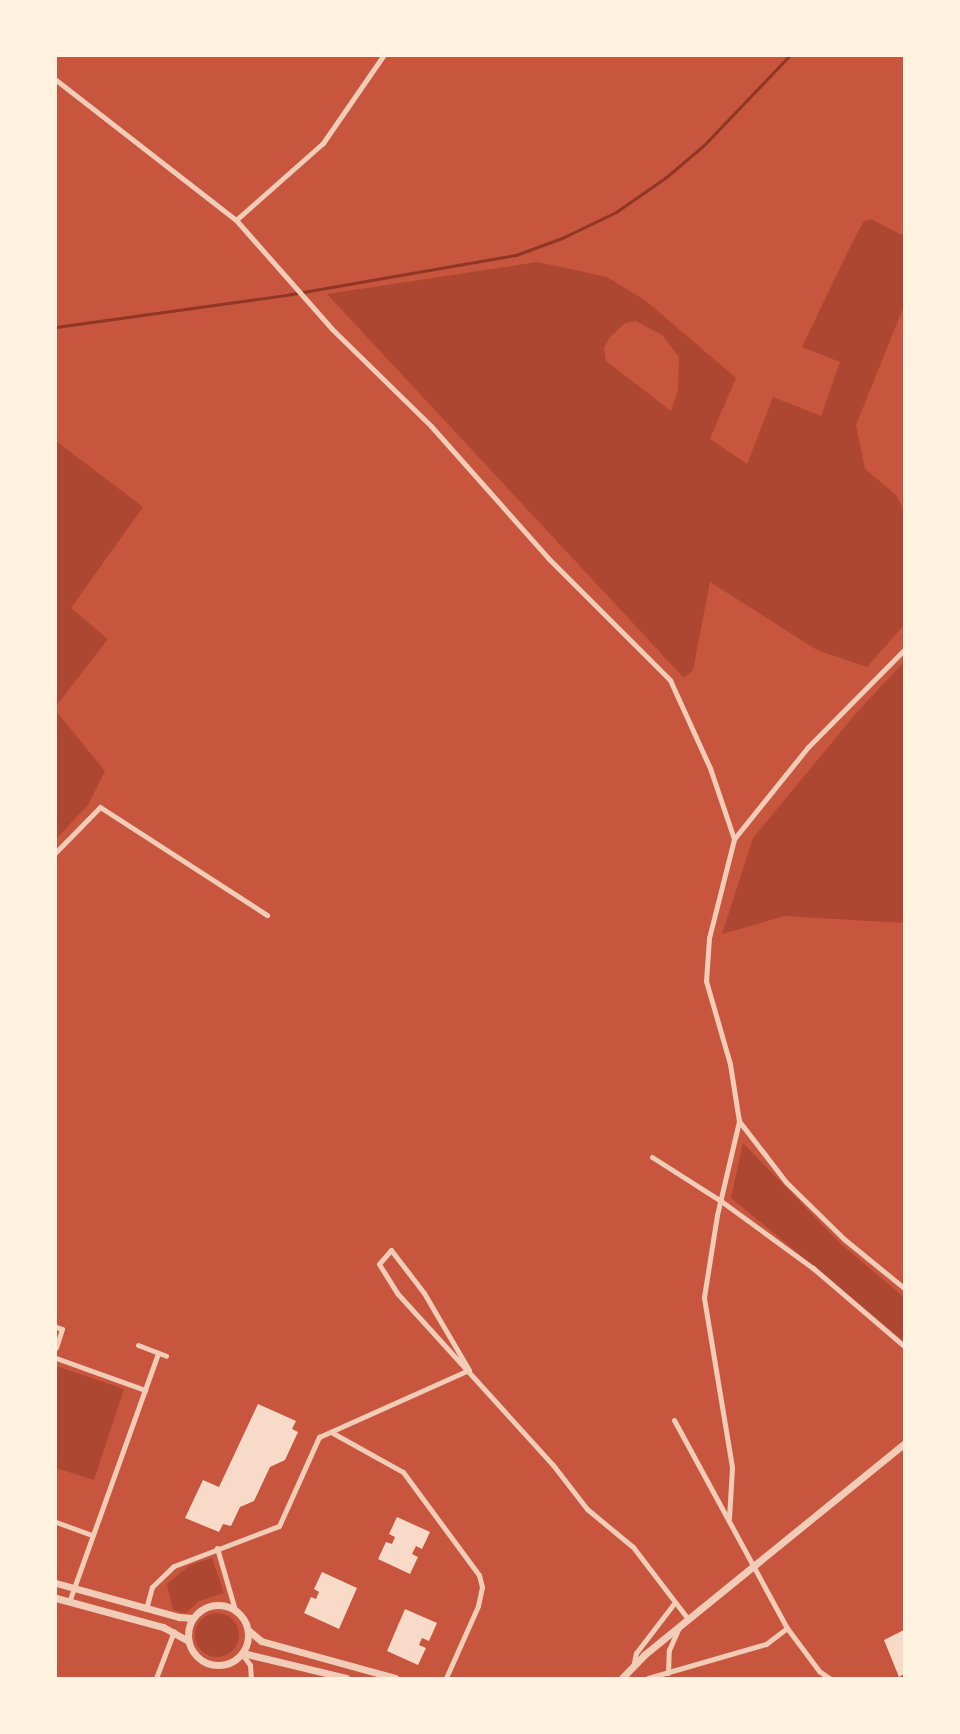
<!DOCTYPE html>
<style>
body{margin:0}
#map{position:relative;width:960px;height:1734px;overflow:hidden;background:#c8553d;font-family:"IBM Plex Serif",serif}
div>[style]{position:absolute}
.green>*{inset:0;background:#ae4732}
.round{border-radius:50%}
.stream>*{height:3px;margin:-1.5px;padding:0 1.5px;transform-origin:1.5px;border-radius:1.5px;background:#8f3625}
.building>*{inset:0;background:#f7dbc8}
.minor>*{height:5px;margin:-2.5px;padding:0 2.5px;transform-origin:2.5px;border-radius:2.5px;background:#f1ccb7}
.tertiary>*{height:7px;margin:-3.5px;padding:0 3.5px;transform-origin:3.5px;border-radius:3.5px;background:#f1ccb7}
.tertiary>.ring{margin:-3.5px;padding:0;box-sizing:content-box;background:none;border:7px solid #f1ccb7;border-radius:50%}
span{translate:-50% -50%;white-space:nowrap;text-align:center;line-height:1.15;-webkit-text-stroke:4.5px #fff3e0;paint-order:stroke}
.frame{position:absolute;inset:0;border:57px solid #fff3e0;pointer-events:none}
</style>
<div id="map">
<div class="green">
<i style="clip-path:polygon(evenodd,871px 219px,904px 236px,904px 306px,856px 425px,865px 469px,895px 494px,904px 510px,904px 625px,867px 667px,817px 650px,710px 582px,693px 670px,684px 678px,327px 294px,538px 262px,607px 277px,646px 301px,736px 378px,710px 439px,747px 464px,773px 397px,821px 416px,840px 362px,802px 347px,851px 245px,864px 221px,871px 219px,636px 321px,662px 335px,679px 357px,678px 390px,671px 411px,606px 361px,604px 348px,610px 337px,625px 323px,636px 321px)"></i>
<i style="clip-path:polygon(56px 441px,143px 507px,71px 608px,108px 639px,56px 706px)"></i>
<i style="clip-path:polygon(904px 662px,904px 923px,785px 916px,722px 934px,753px 838px,858px 711px)"></i>
<i style="clip-path:polygon(56px 711px,105px 771px,88px 805px,56px 839px)"></i>
<i style="clip-path:polygon(743px 1143px,841px 1244px,904px 1297px,904px 1341px,731px 1198px)"></i>
<i style="clip-path:polygon(56px 1366px,124px 1389px,94px 1480px,56px 1468px)"></i>
<i style="clip-path:polygon(212px 1558px,224px 1593px,199px 1601px,186px 1613px,173px 1610px,167px 1584px,190px 1565px)"></i>
<i class="round" style="left:195px;top:1613px;width:44px;height:44px"></i>
</div>
<div class="stream">
<i style="left:56px;top:327px;width:232px;rotate:-7.9deg"></i>
<i style="left:286px;top:295px;width:233px;rotate:-9.9deg"></i>
<i style="left:516px;top:255px;width:49px;rotate:-20.3deg"></i>
<i style="left:562px;top:238px;width:60px;rotate:-25.7deg"></i>
<i style="left:616px;top:212px;width:60px;rotate:-34.8deg"></i>
<i style="left:665px;top:178px;width:51px;rotate:-40.2deg"></i>
<i style="left:704px;top:145px;width:123px;rotate:-46.3deg"></i>
</div>
<div class="building">
<i style="clip-path:polygon(258px 1404px,296px 1421px,292px 1429px,298px 1432px,285px 1460px,270px 1467px,254px 1501px,240px 1507px,231px 1526px,223px 1524px,219px 1532px,185px 1518px,203px 1480px,219px 1487px)"></i>
<i style="clip-path:polygon(397px 1517px,430px 1532px,422px 1549px,416px 1546px,412px 1554px,418px 1557px,410px 1574px,378px 1559px,386px 1542px,392px 1544px,395px 1537px,389px 1534px)"></i>
<i style="clip-path:polygon(322px 1572px,357px 1588px,339px 1629px,304px 1613px,311px 1597px,316px 1599px,319px 1592px,314px 1589px)"></i>
<i style="clip-path:polygon(405px 1609px,437px 1623px,429px 1641px,422px 1638px,419px 1645px,426px 1648px,418px 1665px,387px 1651px)"></i>
<i style="clip-path:polygon(904px 1630px,904px 1674px,899px 1677px,884px 1640px)"></i>
</div>
<div class="minor">
<i style="left:383px;top:56px;width:106px;rotate:124.6deg"></i>
<i style="left:323px;top:143px;width:116px;rotate:138.5deg"></i>
<i style="left:236px;top:220px;width:145px;rotate:48.6deg"></i>
<i style="left:332px;top:329px;width:139px;rotate:44.4deg"></i>
<i style="left:431px;top:426px;width:176px;rotate:48.4deg"></i>
<i style="left:548px;top:558px;width:173px;rotate:45deg"></i>
<i style="left:670px;top:680px;width:97px;rotate:65.6deg"></i>
<i style="left:710px;top:768px;width:75px;rotate:71.3deg"></i>
<i style="left:56px;top:80px;width:228px;rotate:37.9deg"></i>
<i style="left:56px;top:852px;width:63px;rotate:-45.6deg"></i>
<i style="left:100px;top:807px;width:199px;rotate:32.9deg"></i>
<i style="left:739px;top:1121px;width:77px;rotate:52.4deg"></i>
<i style="left:786px;top:1182px;width:81px;rotate:44.5deg"></i>
<i style="left:844px;top:1239px;width:77px;rotate:39.2deg"></i>
<i style="left:652px;top:1157px;width:82px;rotate:32.5deg"></i>
<i style="left:721px;top:1201px;width:114px;rotate:36.1deg"></i>
<i style="left:813px;top:1268px;width:120px;rotate:40.6deg"></i>
<i style="left:56px;top:1327px;width:6px;rotate:18deg"></i>
<i style="left:62px;top:1329px;width:20px;rotate:108deg"></i>
<i style="left:138px;top:1345px;width:30px;rotate:21deg"></i>
<i style="left:56px;top:1358px;width:95px;rotate:19.8deg"></i>
<i style="left:469px;top:1370px;width:89px;rotate:-120.3deg"></i>
<i style="left:424px;top:1293px;width:54px;rotate:-127.5deg"></i>
<i style="left:391px;top:1250px;width:18px;rotate:131deg"></i>
<i style="left:379px;top:1264px;width:34px;rotate:58deg"></i>
<i style="left:397px;top:1293px;width:232px;rotate:47.8deg"></i>
<i style="left:553px;top:1465px;width:56px;rotate:52.3deg"></i>
<i style="left:587px;top:1509px;width:60px;rotate:39.6deg"></i>
<i style="left:633px;top:1547px;width:91px;rotate:52.6deg"></i>
<i style="left:674px;top:1420px;width:237px;rotate:61.5deg"></i>
<i style="left:787px;top:1628px;width:54px;rotate:53.3deg"></i>
<i style="left:819px;top:1671px;width:12px;rotate:35deg"></i>
<i style="left:331px;top:1432px;width:82px;rotate:29.1deg"></i>
<i style="left:403px;top:1472px;width:128px;rotate:53.6deg"></i>
<i style="left:479px;top:1575px;width:12px;rotate:76deg"></i>
<i style="left:482px;top:1587px;width:19px;rotate:102deg"></i>
<i style="left:478px;top:1606px;width:79px;rotate:114deg"></i>
<i style="left:729px;top:1518px;width:51px;rotate:-86.6deg"></i>
<i style="left:732px;top:1467px;width:172px;rotate:-99.4deg"></i>
<i style="left:704px;top:1297px;width:83px;rotate:-81deg"></i>
<i style="left:717px;top:1215px;width:97px;rotate:-76.8deg"></i>
<i style="left:739px;top:1121px;width:58px;rotate:-99deg"></i>
<i style="left:730px;top:1064px;width:86px;rotate:-106.1deg"></i>
<i style="left:706px;top:981px;width:43px;rotate:-86deg"></i>
<i style="left:709px;top:938px;width:102px;rotate:-75.8deg"></i>
<i style="left:734px;top:839px;width:118px;rotate:-51.2deg"></i>
<i style="left:808px;top:747px;width:136px;rotate:-45.3deg"></i>
<i style="left:56px;top:1522px;width:38px;rotate:20deg"></i>
<i style="left:217px;top:1548px;width:65px;rotate:73.8deg"></i>
<i style="left:69px;top:1602px;width:264px;rotate:-70.3deg"></i>
<i style="left:146px;top:1609px;width:23px;rotate:-75deg"></i>
<i style="left:152px;top:1587px;width:30px;rotate:-44deg"></i>
<i style="left:174px;top:1566px;width:112px;rotate:-20.9deg"></i>
<i style="left:279px;top:1526px;width:98px;rotate:-65.8deg"></i>
<i style="left:319px;top:1437px;width:164px;rotate:-24.1deg"></i>
<i style="left:242px;top:1654px;width:14px;rotate:54deg"></i>
<i style="left:250px;top:1665px;width:13px;rotate:86deg"></i>
<i style="left:633px;top:1667px;width:14px;rotate:-78deg"></i>
<i style="left:636px;top:1653px;width:64px;rotate:-52.6deg"></i>
<i style="left:668px;top:1673px;width:23px;rotate:-88deg"></i>
<i style="left:669px;top:1650px;width:24px;rotate:-66deg"></i>
<i style="left:156px;top:1678px;width:50px;rotate:-69deg"></i>
<i style="left:648px;top:1678px;width:123px;rotate:-16.1deg"></i>
<i style="left:766px;top:1644px;width:26px;rotate:-37deg"></i>
</div>
<div class="tertiary">
<i style="left:56px;top:1583px;width:128px;rotate:15.5deg"></i>
<i style="left:179px;top:1617px;width:14px;rotate:4deg"></i>
<i style="left:56px;top:1598px;width:111px;rotate:15.2deg"></i>
<i style="left:163px;top:1627px;width:29px;rotate:29deg"></i>
<i class="ring" style="left:188px;top:1605px;width:53px;height:53px"></i>
<i style="left:248px;top:1630px;width:17px;rotate:40deg"></i>
<i style="left:261px;top:1641px;width:139px;rotate:15.4deg"></i>
<i style="left:243px;top:1653px;width:106px;rotate:13.6deg"></i>
<i style="left:622px;top:1678px;width:32px;rotate:-46deg"></i>
<i style="left:644px;top:1655px;width:335px;rotate:-39.1deg"></i>
</div>
<div class="frame"></div>
</div>
